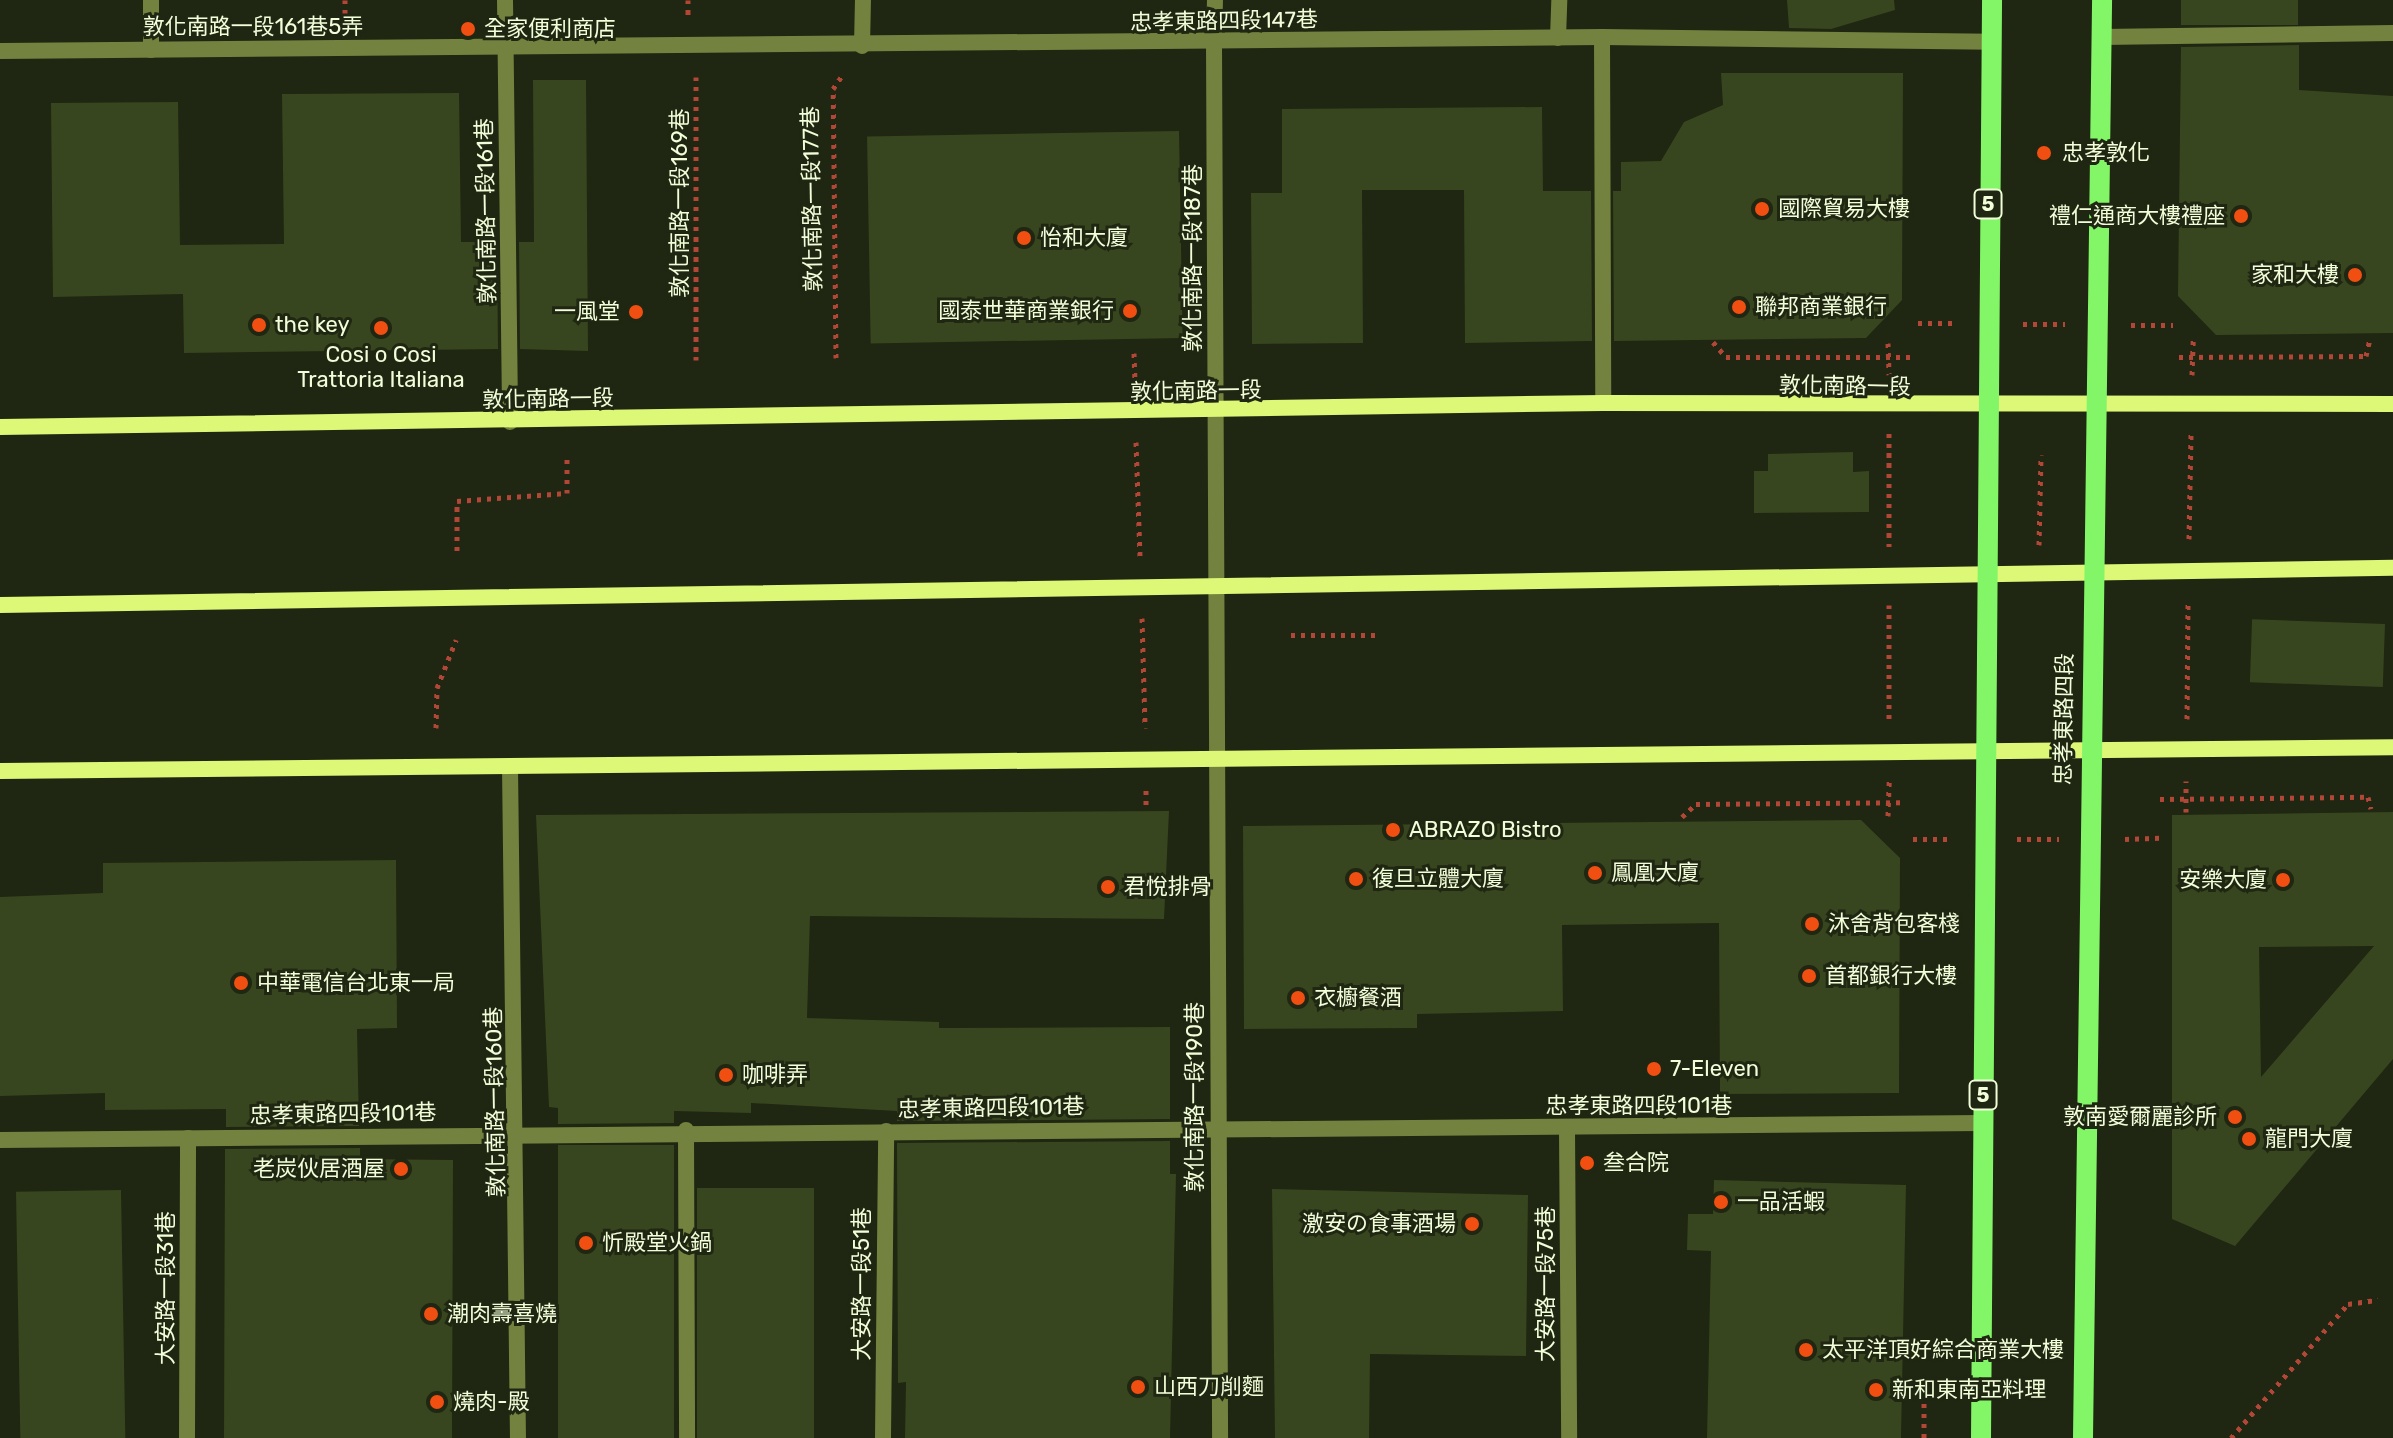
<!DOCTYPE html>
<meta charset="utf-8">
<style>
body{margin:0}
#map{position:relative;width:2393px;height:1438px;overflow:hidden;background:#1f2611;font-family:Rubik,"Noto Sans TC","Noto Sans JP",sans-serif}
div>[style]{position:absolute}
.building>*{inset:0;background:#37461e;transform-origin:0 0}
.path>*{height:5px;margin-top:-2.5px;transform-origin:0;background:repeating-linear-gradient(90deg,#b24637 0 4px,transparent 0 10px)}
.lane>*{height:16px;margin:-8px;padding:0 8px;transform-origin:8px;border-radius:8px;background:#74823f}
.street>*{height:16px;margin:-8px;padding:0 8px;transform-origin:8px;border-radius:8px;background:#74823f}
.secondary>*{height:16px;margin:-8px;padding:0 8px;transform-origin:8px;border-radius:8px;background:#ddf776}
.primary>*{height:20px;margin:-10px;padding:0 10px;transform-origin:10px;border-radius:10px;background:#83f667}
.dots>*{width:22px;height:22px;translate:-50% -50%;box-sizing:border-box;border:4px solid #1f2611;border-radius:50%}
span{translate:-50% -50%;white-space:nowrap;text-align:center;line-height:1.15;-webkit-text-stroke:6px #1f2611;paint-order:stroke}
.shield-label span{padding:2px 6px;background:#1f2611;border:2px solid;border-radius:6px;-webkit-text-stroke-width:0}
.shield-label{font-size:20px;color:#f2fdd9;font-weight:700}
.street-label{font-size:22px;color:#f2fdd9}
.poi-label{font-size:22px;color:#f2fdd9}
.left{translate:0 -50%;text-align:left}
.right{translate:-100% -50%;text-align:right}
</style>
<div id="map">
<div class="building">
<i style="clip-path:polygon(1787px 0,1894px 0,1895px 10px,1831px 29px,1789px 28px)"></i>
<i style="left:2181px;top:0;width:117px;height:25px"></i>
<i style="clip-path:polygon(2299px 45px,2299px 90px,2393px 96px,2393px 333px,2216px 335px,2178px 296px,2181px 47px)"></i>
<i style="clip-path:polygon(1721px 73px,1903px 73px,1902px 300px,1866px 338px,1614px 341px,1613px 191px,1621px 191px,1621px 162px,1661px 161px,1684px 122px,1723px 105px)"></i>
<i style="clip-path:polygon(533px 80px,586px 80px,588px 351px,520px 349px,519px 242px,534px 242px)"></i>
<i style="clip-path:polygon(459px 93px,461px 242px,497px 242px,498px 349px,184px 353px,183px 294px,53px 297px,51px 103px,178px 102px,180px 245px,284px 244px,282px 94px)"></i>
<i style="clip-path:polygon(1542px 107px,1543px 191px,1591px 191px,1592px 341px,1465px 343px,1464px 190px,1362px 190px,1363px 343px,1252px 344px,1251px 193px,1282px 193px,1282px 109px)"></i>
<i style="left:1179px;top:131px;width:207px;height:312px;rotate:89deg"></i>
<i style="clip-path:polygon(1853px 452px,1853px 472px,1869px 471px,1869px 512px,1754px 513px,1754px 471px,1768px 471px,1768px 454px)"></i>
<i style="left:2385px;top:624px;width:63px;height:133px;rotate:92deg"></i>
<i style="clip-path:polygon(1169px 811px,1164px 919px,810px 916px,807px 1018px,939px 1022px,939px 1028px,1170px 1027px,1170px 1119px,897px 1121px,897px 1111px,751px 1103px,751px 1113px,674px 1111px,674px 1123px,558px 1124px,558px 1108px,549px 1107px,536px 815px)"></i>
<i style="clip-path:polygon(evenodd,2393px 812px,2393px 1059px,2235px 1246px,2172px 1219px,2172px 815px,2393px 812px,2374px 946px,2261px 1077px,2259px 947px,2374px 946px)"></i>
<i style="clip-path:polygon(1861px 820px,1900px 858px,1899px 1093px,1720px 1094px,1719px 923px,1562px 925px,1563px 1011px,1417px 1014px,1417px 1028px,1244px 1029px,1243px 826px)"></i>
<i style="clip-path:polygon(396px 860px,397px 1028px,357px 1029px,359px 1126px,226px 1127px,226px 1109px,105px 1110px,105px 1093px,0 1096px,0 897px,103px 893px,103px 863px)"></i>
<i style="clip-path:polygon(1170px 1141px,1170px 1174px,1176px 1174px,1170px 1438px,905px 1438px,906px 1382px,898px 1383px,897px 1143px)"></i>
<i style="left:674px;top:1145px;width:293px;height:116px;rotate:90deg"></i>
<i style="clip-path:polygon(360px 1148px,360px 1159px,453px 1160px,452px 1438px,224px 1438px,225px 1149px)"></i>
<i style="clip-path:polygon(1714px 1180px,1906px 1185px,1901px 1438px,1707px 1438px,1711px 1251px,1687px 1250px,1688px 1214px,1713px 1214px)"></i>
<i style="left:697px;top:1188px;width:117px;height:250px"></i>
<i style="clip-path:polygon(1272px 1189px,1528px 1195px,1526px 1356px,1370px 1354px,1369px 1438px,1275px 1438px)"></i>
<i style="left:121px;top:1190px;width:248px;height:105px;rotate:89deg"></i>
</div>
<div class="path">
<i style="left:345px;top:0;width:19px;rotate:90deg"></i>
<i style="left:688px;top:0;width:15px;rotate:90deg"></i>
<i style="left:696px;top:77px;width:283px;rotate:90deg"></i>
<i style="left:1918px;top:323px;width:39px"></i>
<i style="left:2023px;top:324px;width:42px"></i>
<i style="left:2131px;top:325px;width:42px"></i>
<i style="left:1713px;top:342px;width:20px;rotate:49deg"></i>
<i style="left:1726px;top:357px;width:189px"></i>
<i style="left:1888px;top:343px;width:32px;rotate:88deg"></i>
<i style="left:1134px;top:353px;width:27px;rotate:88deg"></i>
<i style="left:2179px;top:357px;width:187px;rotate:-0.3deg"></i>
<i style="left:2366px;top:356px;width:17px;rotate:-77deg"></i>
<i style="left:836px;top:358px;width:269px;rotate:-90.6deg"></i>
<i style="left:833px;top:89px;width:18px;rotate:-56deg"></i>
<i style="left:2192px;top:375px;width:38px;rotate:-88deg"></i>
<i style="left:1136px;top:442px;width:114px;rotate:88deg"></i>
<i style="left:2189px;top:539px;width:106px;rotate:-88.9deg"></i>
<i style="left:2039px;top:545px;width:90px;rotate:-88.7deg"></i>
<i style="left:1889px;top:547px;width:114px;rotate:-90deg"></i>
<i style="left:457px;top:551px;width:50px;rotate:-90deg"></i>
<i style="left:457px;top:501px;width:110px;rotate:-4.2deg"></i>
<i style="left:567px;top:493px;width:36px;rotate:-90deg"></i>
<i style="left:1889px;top:605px;width:118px;rotate:90deg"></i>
<i style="left:1142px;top:618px;width:110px;rotate:88.4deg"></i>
<i style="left:1291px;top:635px;width:85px"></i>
<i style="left:2187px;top:719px;width:118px;rotate:-89.5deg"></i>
<i style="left:436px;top:728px;width:40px;rotate:-88.6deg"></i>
<i style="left:437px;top:688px;width:52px;rotate:-68.4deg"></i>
<i style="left:1146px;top:790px;width:15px;rotate:90deg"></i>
<i style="left:2160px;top:799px;width:208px;rotate:-0.6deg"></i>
<i style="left:2368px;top:797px;width:12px;rotate:76deg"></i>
<i style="left:2186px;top:812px;width:31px;rotate:-90deg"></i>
<i style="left:1888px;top:816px;width:35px;rotate:-88deg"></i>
<i style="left:1682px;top:817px;width:19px;rotate:-43deg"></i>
<i style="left:1696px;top:804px;width:210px;rotate:-0.5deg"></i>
<i style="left:1913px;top:839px;width:38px"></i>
<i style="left:2017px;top:839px;width:42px"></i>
<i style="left:2125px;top:839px;width:35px;rotate:-2deg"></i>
<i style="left:1916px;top:1384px;width:13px;rotate:51deg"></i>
<i style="left:1924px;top:1394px;width:44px;rotate:90deg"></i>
<i style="left:2231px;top:1438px;width:178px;rotate:-48.9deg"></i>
<i style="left:2348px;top:1304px;width:30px;rotate:-8deg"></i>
</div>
<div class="lane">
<i style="left:2101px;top:37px;width:292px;rotate:-0.8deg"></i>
<i style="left:1558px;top:38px;width:38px;rotate:-88deg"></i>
<i style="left:1214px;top:43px;width:43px;rotate:-88.7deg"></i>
<i style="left:862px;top:46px;width:46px;rotate:-88.8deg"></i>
<i style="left:151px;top:50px;width:50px;rotate:-90deg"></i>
<i style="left:0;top:51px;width:1602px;rotate:-0.5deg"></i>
<i style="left:1602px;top:37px;width:389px;rotate:0.7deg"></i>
<i style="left:686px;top:1130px;width:308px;rotate:89.8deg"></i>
<i style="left:0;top:1140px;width:1983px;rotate:-0.49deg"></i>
<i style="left:187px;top:1438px;width:300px;rotate:-89.8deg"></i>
<i style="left:883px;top:1438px;width:307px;rotate:-89.4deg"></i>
</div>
<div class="street">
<i style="left:505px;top:0;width:422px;rotate:89.3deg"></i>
<i style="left:1602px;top:37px;width:366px;rotate:89.8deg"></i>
<i style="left:1214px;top:43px;width:1395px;rotate:89.75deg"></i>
<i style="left:510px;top:766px;width:672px;rotate:89.32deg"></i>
<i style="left:1567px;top:1129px;width:309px;rotate:89.6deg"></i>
</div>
<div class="secondary">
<i style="left:0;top:427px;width:1603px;rotate:-0.86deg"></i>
<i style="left:1603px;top:403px;width:790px;rotate:0.07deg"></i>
<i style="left:0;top:605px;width:2393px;rotate:-0.89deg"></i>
<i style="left:0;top:771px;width:2393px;rotate:-0.57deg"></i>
</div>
<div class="primary">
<i style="left:1981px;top:1438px;width:1438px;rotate:-89.56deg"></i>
<i style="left:2083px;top:1438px;width:1438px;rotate:-89.24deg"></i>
</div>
<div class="dots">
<i style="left:468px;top:29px;background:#f04f11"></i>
<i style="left:2044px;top:153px;background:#f04f11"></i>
<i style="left:1762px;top:209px;background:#f04f11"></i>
<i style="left:2241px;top:216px;background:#f04f11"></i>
<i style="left:1024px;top:238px;background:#f04f11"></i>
<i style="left:2355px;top:275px;background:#f04f11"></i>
<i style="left:1739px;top:307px;background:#f04f11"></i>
<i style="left:1130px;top:311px;background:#f04f11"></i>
<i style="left:636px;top:312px;background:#f04f11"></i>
<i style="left:259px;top:325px;background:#f04f11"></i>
<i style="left:381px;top:328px;background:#f04f11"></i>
<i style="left:1393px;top:830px;background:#f04f11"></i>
<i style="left:1595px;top:873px;background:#f04f11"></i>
<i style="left:1356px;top:879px;background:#f04f11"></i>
<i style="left:2283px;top:880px;background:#f04f11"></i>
<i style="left:1108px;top:887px;background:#f04f11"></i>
<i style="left:1812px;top:924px;background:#f04f11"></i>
<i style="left:1809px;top:976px;background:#f04f11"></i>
<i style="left:241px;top:983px;background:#f04f11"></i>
<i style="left:1298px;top:998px;background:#f04f11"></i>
<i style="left:1654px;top:1069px;background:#f04f11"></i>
<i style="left:726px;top:1075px;background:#f04f11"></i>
<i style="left:2235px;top:1117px;background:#f04f11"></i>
<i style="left:2249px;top:1139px;background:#f04f11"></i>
<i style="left:1587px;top:1163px;background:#f04f11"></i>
<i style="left:401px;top:1169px;background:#f04f11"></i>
<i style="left:1721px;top:1202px;background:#f04f11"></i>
<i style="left:1472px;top:1224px;background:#f04f11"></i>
<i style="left:586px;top:1243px;background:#f04f11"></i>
<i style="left:431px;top:1314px;background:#f04f11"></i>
<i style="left:1806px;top:1350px;background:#f04f11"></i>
<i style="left:1138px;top:1387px;background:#f04f11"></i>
<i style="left:1876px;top:1390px;background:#f04f11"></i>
<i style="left:437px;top:1402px;background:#f04f11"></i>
</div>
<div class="shield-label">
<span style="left:1988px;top:204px">5</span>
<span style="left:1983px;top:1095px">5</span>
</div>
<div class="street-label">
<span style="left:1224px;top:21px;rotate:-1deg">忠孝東路四段147巷</span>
<span style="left:253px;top:27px">敦化南路一段161巷5弄</span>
<span style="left:812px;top:199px;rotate:-91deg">敦化南路一段177巷</span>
<span style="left:680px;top:203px;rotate:-90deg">敦化南路一段169巷</span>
<span style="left:486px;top:211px;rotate:-91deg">敦化南路一段161巷</span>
<span style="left:1193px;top:258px;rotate:-90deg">敦化南路一段187巷</span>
<span style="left:1845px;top:386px;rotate:1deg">敦化南路一段</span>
<span style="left:1196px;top:391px;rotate:-1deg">敦化南路一段</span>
<span style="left:548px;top:399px;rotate:-1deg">敦化南路一段</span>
<span style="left:2064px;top:719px;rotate:-89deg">忠孝東路四段</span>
<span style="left:1195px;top:1097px;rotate:-90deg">敦化南路一段190巷</span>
<span style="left:495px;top:1102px;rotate:-91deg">敦化南路一段160巷</span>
<span style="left:1639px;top:1106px">忠孝東路四段101巷</span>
<span style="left:991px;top:1108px;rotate:-1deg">忠孝東路四段101巷</span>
<span style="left:343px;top:1114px;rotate:-1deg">忠孝東路四段101巷</span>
<span style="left:862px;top:1284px;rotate:-90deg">大安路一段51巷</span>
<span style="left:1546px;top:1284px;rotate:-90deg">大安路一段75巷</span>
<span style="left:166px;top:1288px;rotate:-90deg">大安路一段31巷</span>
</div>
<div class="poi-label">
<span class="left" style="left:484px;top:29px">全家便利商店</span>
<span class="left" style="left:2062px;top:153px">忠孝敦化</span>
<span class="left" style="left:1778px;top:209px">國際貿易大樓</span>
<span class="right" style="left:2225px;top:216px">禮仁通商大樓禮座</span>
<span class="left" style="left:1040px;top:238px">怡和大廈</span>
<span class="right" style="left:2339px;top:275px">家和大樓</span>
<span class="left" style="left:1755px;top:307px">聯邦商業銀行</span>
<span class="right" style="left:1114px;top:311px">國泰世華商業銀行</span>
<span class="right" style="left:620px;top:312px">一風堂</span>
<span class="left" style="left:275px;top:325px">the key</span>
<span style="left:381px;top:367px">Cosi o Cosi<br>Trattoria Italiana</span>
<span class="left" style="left:1409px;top:830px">ABRAZO Bistro</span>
<span class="left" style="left:1611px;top:873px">鳳凰大廈</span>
<span class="left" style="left:1372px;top:879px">復旦立體大廈</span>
<span class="right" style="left:2267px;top:880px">安樂大廈</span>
<span class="left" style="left:1124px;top:887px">君悅排骨</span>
<span class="left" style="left:1828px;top:924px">沐舍背包客棧</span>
<span class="left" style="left:1825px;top:976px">首都銀行大樓</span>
<span class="left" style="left:257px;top:983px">中華電信台北東一局</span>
<span class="left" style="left:1314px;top:998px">衣櫥餐酒</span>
<span class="left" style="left:1670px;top:1069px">7-Eleven</span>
<span class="left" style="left:742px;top:1075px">咖啡弄</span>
<span class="right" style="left:2217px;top:1117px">敦南愛爾麗診所</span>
<span class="left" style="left:2265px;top:1139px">龍門大廈</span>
<span class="left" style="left:1603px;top:1163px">叁合院</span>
<span class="right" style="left:385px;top:1169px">老炭伙居酒屋</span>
<span class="left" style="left:1737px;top:1202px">一品活蝦</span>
<span class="right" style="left:1456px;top:1224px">激安の食事酒場</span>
<span class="left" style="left:602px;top:1243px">忻殿堂火鍋</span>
<span class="left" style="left:447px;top:1314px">潮肉壽喜燒</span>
<span class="left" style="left:1822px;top:1350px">太平洋頂好綜合商業大樓</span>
<span class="left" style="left:1154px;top:1387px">山西刀削麵</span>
<span class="left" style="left:1892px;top:1390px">新和東南亞料理</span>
<span class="left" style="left:453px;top:1402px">燒肉-殿</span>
</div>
</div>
